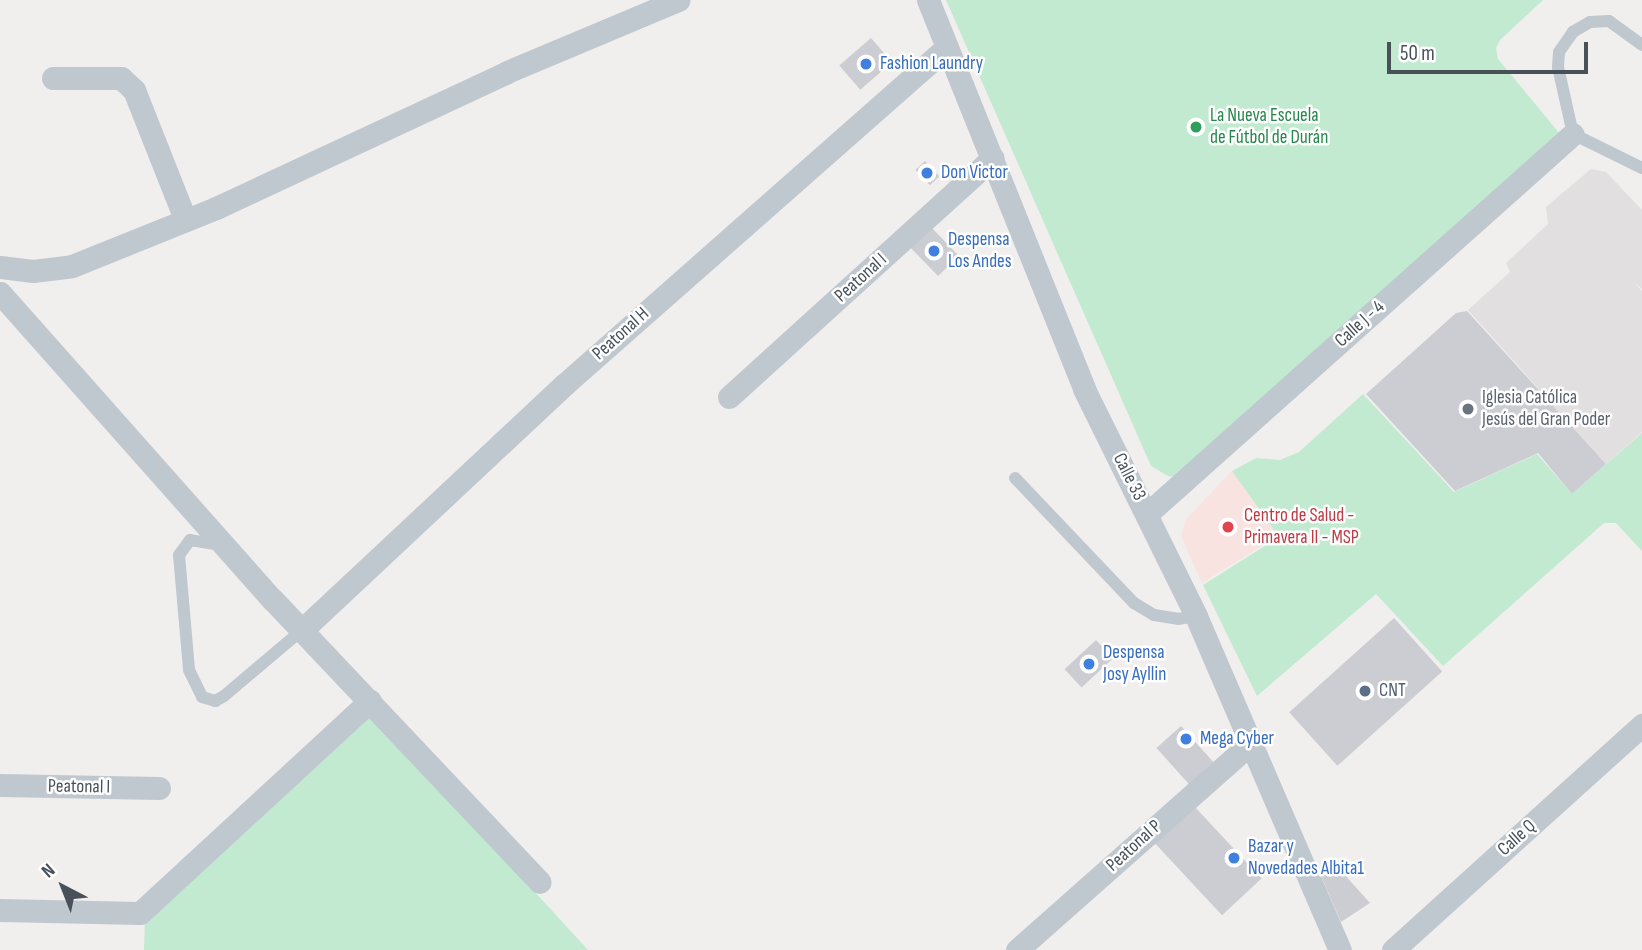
<!DOCTYPE html>
<meta charset="utf-8">
<style>
body{margin:0}
#map{position:relative;width:1642px;height:950px;overflow:hidden;background:#f1eeee;font-family:"Sofia Sans Condensed",sans-serif}
div>[style]{position:absolute}
.education>*{inset:0;background:#e1dfdf}
.medical>*{inset:0;background:#f8e3e1}
.green>*{inset:0;background:#c1ead1}
.building>*{inset:0;background:#cccdd2;transform-origin:0 0}
.service>*{height:12px;margin:-6px;padding:0 6px;transform-origin:6px;border-radius:6px;background:#c0c8cf}
.minor>*{height:23px;margin:-11.5px;padding:0 11.5px;transform-origin:11.5px;border-radius:11.5px;background:#c0c8cf}
.dots>*{width:19px;height:19px;translate:-50% -50%;box-sizing:border-box;border:4px solid #fff;border-radius:50%}
span{translate:-50% -50%;white-space:nowrap;text-align:center;line-height:1.15;-webkit-text-stroke:5px #fff;paint-order:stroke}
.shop-label{font-size:19px;color:#366cbe}
.left{translate:0 -50%;text-align:left}
.leisure-label{font-size:19px;color:#27864d}
.street-label{font-size:19px;color:#48515a}
.worship-label{font-size:19px;color:#5b616d}
.health-label{font-size:19px;color:#be3a42}
.service-label{font-size:19px;color:#4e5e75}
.north{position:absolute;left:28px;top:852px;width:70px;height:70px;-webkit-text-stroke:5px #fff;paint-order:stroke;rotate:318deg;font-size:19px;font-weight:700;line-height:28px;text-align:center;color:#48515a}
.north::after{content:'';display:block;margin:auto;width:24px;height:32px;background:#48515a;clip-path:polygon(50% 0,100% 100%,50% 72%,0 100%)}
.scale{position:absolute;left:1387px;top:42px;width:201px;height:32px;box-sizing:border-box;border:4px solid #48515a;border-top:0;padding-left:9px;font-size:21px;line-height:24px;white-space:nowrap;color:#48515a;-webkit-text-stroke:5px #fff;paint-order:stroke}
</style>
<div id="map">
<div class="education">
<i style="clip-path:polygon(1591px 169px,1606px 172px,1642px 210px,1642px 289px,1635px 283px,1642px 291px,1642px 432px,1606px 464px,1468px 310px,1510px 272px,1506px 263px,1548px 224px,1546px 207px)"></i>
</div>
<div class="medical">
<i style="clip-path:polygon(1232px 471px,1278px 536px,1202px 583px,1181px 536px,1186px 519px)"></i>
</div>
<div class="green">
<i style="clip-path:polygon(946px 0,1543px 0,1500px 40px,1496px 48px,1498px 59px,1560px 134px,1180px 478px,1168px 476px,1151px 466px)"></i>
<i style="clip-path:polygon(1363px 394px,1454px 492px,1537px 454px,1572px 494px,1642px 433px,1642px 551px,1616px 523px,1604px 523px,1443px 666px,1376px 594px,1257px 696px,1203px 585px,1279px 537px,1232px 471px,1256px 458px,1280px 460px,1299px 452px)"></i>
<i style="clip-path:polygon(369px 711px,588px 950px,144px 950px,145px 916px)"></i>
</div>
<div class="building">
<i style="left:871px;top:38px;width:32px;height:42px;rotate:49deg"></i>
<i style="left:925px;top:161px;width:21px;height:13px;rotate:47deg"></i>
<i style="left:929px;top:225px;width:43px;height:29px;rotate:46deg"></i>
<i style="clip-path:polygon(1467px 311px,1606px 464px,1572px 494px,1538px 453px,1455px 491px,1366px 394px,1456px 313px)"></i>
<i style="left:1394px;top:618px;width:72px;height:141px;rotate:48deg"></i>
<i style="left:1096px;top:640px;width:25px;height:43px;rotate:47deg"></i>
<i style="left:1181px;top:726px;width:51px;height:33px;rotate:48deg"></i>
<i style="left:1194px;top:806px;width:99px;height:54px;rotate:47deg"></i>
<i style="clip-path:polygon(1334px 863px,1370px 903px,1341px 922px,1321px 876px)"></i>
</div>
<div class="service">
<i style="left:1642px;top:45px;width:41px;rotate:-144deg"></i>
<i style="left:1609px;top:21px;width:19px;rotate:177deg"></i>
<i style="left:1590px;top:22px;width:20px;rotate:150deg"></i>
<i style="left:1573px;top:32px;width:24px;rotate:125deg"></i>
<i style="left:1559px;top:52px;width:15px;rotate:94deg"></i>
<i style="left:1558px;top:67px;width:69px;rotate:77.4deg"></i>
<i style="left:1573px;top:134px;width:77px;rotate:26.2deg"></i>
<i style="left:1015px;top:478px;width:173px;rotate:46.4deg"></i>
<i style="left:1134px;top:603px;width:23px;rotate:31deg"></i>
<i style="left:1154px;top:615px;width:24px;rotate:9deg"></i>
<i style="left:1178px;top:619px;width:18px;rotate:-9deg"></i>
<i style="left:221px;top:545px;width:31px;rotate:-171deg"></i>
<i style="left:190px;top:540px;width:19px;rotate:126deg"></i>
<i style="left:179px;top:555px;width:115px;rotate:85deg"></i>
<i style="left:189px;top:670px;width:30px;rotate:64deg"></i>
<i style="left:202px;top:697px;width:14px;rotate:17deg"></i>
<i style="left:215px;top:701px;width:10px;rotate:-29deg"></i>
<i style="left:224px;top:696px;width:102px;rotate:-40.2deg"></i>
</div>
<div class="minor">
<i style="left:928px;top:0;width:419px;rotate:68.1deg"></i>
<i style="left:1084px;top:389px;width:253px;rotate:63.7deg"></i>
<i style="left:1196px;top:616px;width:364px;rotate:66.7deg"></i>
<i style="left:53px;top:78px;width:68px"></i>
<i style="left:121px;top:78px;width:18px;rotate:43deg"></i>
<i style="left:134px;top:90px;width:139px;rotate:68.4deg"></i>
<i style="left:0;top:267px;width:33px;rotate:7deg"></i>
<i style="left:33px;top:271px;width:39px;rotate:-7deg"></i>
<i style="left:72px;top:266px;width:155px;rotate:-21.9deg"></i>
<i style="left:216px;top:208px;width:321px;rotate:-25deg"></i>
<i style="left:507px;top:72px;width:186px;rotate:-22.8deg"></i>
<i style="left:0;top:293px;width:411px;rotate:48.4deg"></i>
<i style="left:273px;top:600px;width:388px;rotate:46.6deg"></i>
<i style="left:729px;top:397px;width:356px;rotate:-42.2deg"></i>
<i style="left:1148px;top:513px;width:569px;rotate:-41.73deg"></i>
<i style="left:302px;top:630px;width:360px;rotate:-43.1deg"></i>
<i style="left:565px;top:384px;width:509px;rotate:-41.42deg"></i>
<i style="left:0;top:785px;width:159px;rotate:1.1deg"></i>
<i style="left:0;top:910px;width:140px;rotate:1.2deg"></i>
<i style="left:140px;top:913px;width:313px;rotate:-42.7deg"></i>
<i style="left:1017px;top:950px;width:312px;rotate:-41.5deg"></i>
<i style="left:1393px;top:950px;width:336px;rotate:-42.1deg"></i>
</div>
<div class="dots">
<i style="left:866px;top:64px;background:#3f7fe0"></i>
<i style="left:1196px;top:127px;background:#2e9e5b"></i>
<i style="left:927px;top:173px;background:#3f7fe0"></i>
<i style="left:934px;top:251px;background:#3f7fe0"></i>
<i style="left:1468px;top:409px;background:#6b7280"></i>
<i style="left:1228px;top:527px;background:#e0444e"></i>
<i style="left:1089px;top:664px;background:#3f7fe0"></i>
<i style="left:1365px;top:691px;background:#5c6f8a"></i>
<i style="left:1186px;top:739px;background:#3f7fe0"></i>
<i style="left:1234px;top:858px;background:#3f7fe0"></i>
</div>
<div class="shop-label">
<span class="left" style="left:880px;top:64px">Fashion Laundry</span>
<span class="left" style="left:941px;top:173px">Don Victor</span>
<span class="left" style="left:948px;top:251px">Despensa<br>Los Andes</span>
<span class="left" style="left:1103px;top:664px">Despensa<br>Josy Ayllin</span>
<span class="left" style="left:1200px;top:739px">Mega Cyber</span>
<span class="left" style="left:1248px;top:858px">Bazar y<br>Novedades Albita1</span>
</div>
<div class="leisure-label">
<span class="left" style="left:1210px;top:127px">La Nueva Escuela<br>de Fútbol de Durán</span>
</div>
<div class="street-label">
<span style="left:861px;top:278px;rotate:-42deg">Peatonal I</span>
<span style="left:1360px;top:324px;rotate:-42deg">Calle J - 4</span>
<span style="left:621px;top:334px;rotate:-42deg">Peatonal H</span>
<span style="left:1129px;top:477px;rotate:63deg">Calle 33</span>
<span style="left:79px;top:787px;rotate:1deg">Peatonal I</span>
<span style="left:1517px;top:838px;rotate:-42deg">Calle Q</span>
<span style="left:1134px;top:846px;rotate:-42deg">Peatonal P</span>
</div>
<div class="worship-label">
<span class="left" style="left:1482px;top:409px">Iglesia Católica<br>Jesús del Gran Poder</span>
</div>
<div class="health-label">
<span class="left" style="left:1244px;top:527px">Centro de Salud -<br>Primavera II - MSP</span>
</div>
<div class="service-label">
<span class="left" style="left:1379px;top:691px">CNT</span>
</div>
<div class="north">N</div>
<div class="scale">50 m</div>
</div>
